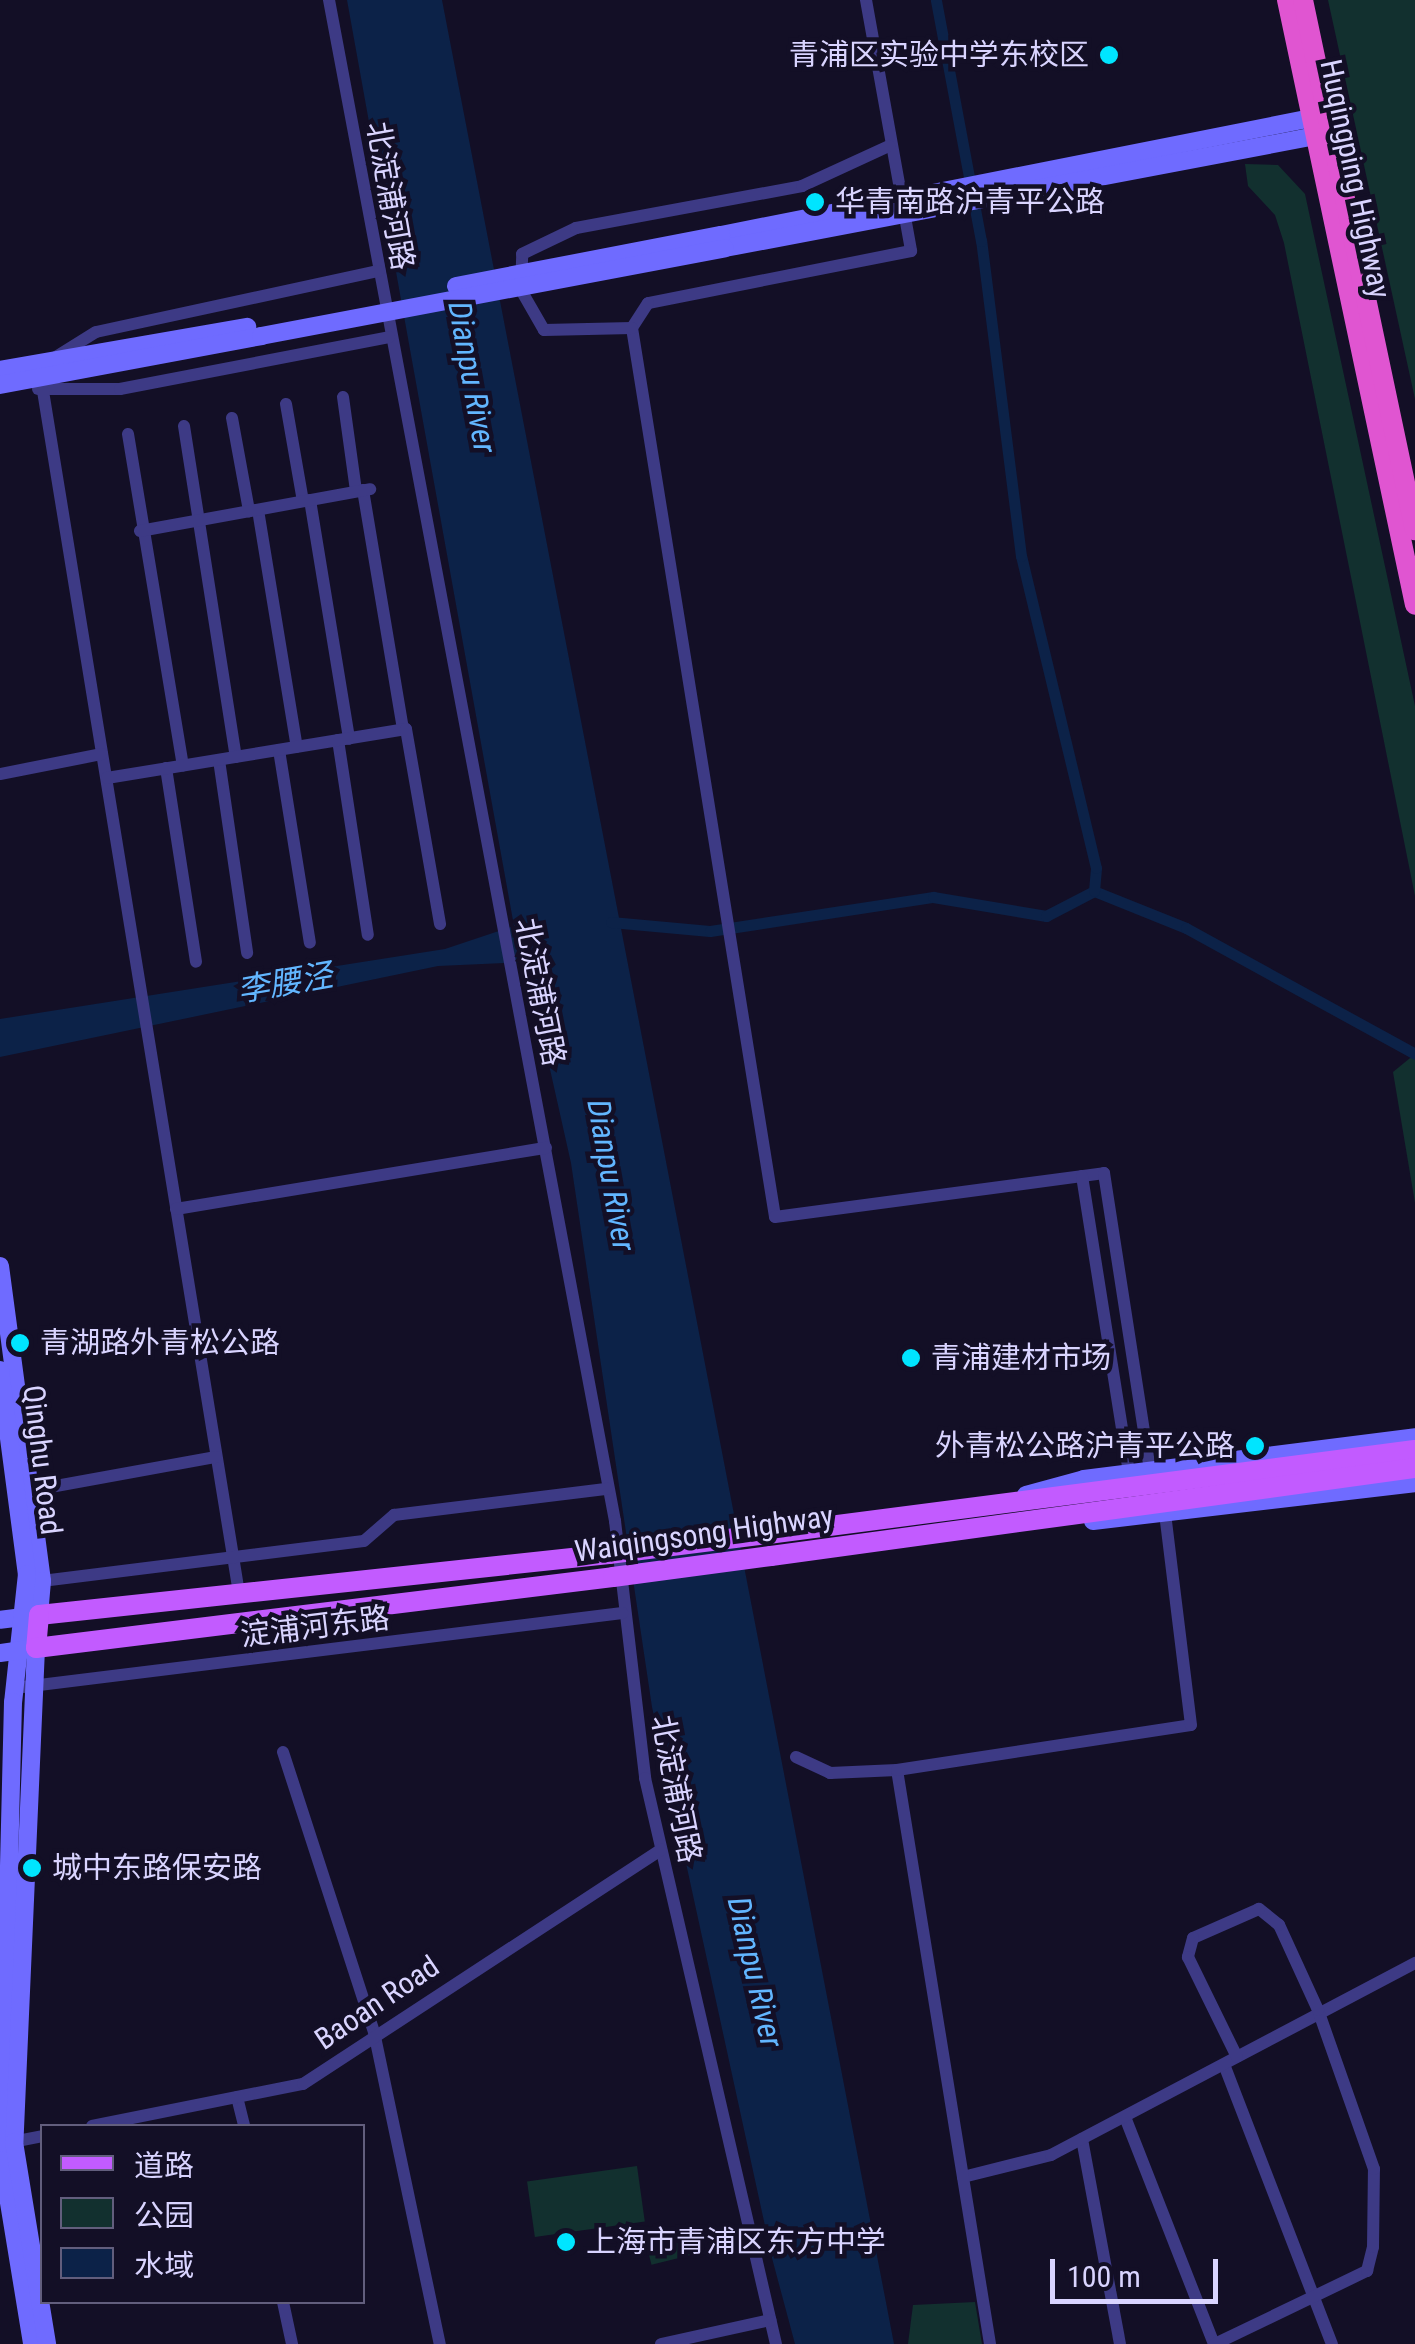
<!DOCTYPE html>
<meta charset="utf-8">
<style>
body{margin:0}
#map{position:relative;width:1415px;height:2344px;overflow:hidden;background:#130f26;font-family:"Roboto Condensed","Noto Sans SC",sans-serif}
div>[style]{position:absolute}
.green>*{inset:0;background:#12302f;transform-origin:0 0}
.water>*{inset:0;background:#0c2248}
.canal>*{height:11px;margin:-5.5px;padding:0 5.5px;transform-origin:5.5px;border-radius:5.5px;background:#0c2248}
.minor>*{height:12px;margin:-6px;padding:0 6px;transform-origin:6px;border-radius:6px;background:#3d3a85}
.secondary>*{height:18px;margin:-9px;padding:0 9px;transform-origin:9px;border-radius:9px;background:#6f6bff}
.primary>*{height:20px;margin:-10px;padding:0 10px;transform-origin:10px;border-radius:10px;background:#c25bff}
.trunk>*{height:20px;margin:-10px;padding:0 10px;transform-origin:10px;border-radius:10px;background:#e055d1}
.secondary-bridge>*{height:18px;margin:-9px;padding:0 9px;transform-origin:9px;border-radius:9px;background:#6f6bff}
.primary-bridge>*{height:20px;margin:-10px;padding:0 10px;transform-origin:10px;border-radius:10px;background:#c25bff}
.dots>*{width:28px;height:28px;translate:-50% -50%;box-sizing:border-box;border:5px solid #130f26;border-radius:50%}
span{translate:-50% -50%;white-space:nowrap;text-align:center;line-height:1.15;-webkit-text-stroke:9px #130f26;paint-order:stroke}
.poi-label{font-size:30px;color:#d9d4ff}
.right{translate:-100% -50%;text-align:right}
.left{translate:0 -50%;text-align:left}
.street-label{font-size:30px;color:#d9d4ff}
.water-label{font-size:32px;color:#62b6ff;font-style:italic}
.legend{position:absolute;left:40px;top:2124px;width:325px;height:180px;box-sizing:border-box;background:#130f26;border:2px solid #625e7d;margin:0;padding:12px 18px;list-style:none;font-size:30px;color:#d9d4ff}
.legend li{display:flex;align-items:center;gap:20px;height:50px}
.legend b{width:50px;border:2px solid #625e7d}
.scale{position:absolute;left:1050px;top:2259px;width:168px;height:45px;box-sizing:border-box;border:5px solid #d9d4ff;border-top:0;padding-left:12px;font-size:30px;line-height:35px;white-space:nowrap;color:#d9d4ff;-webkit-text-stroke:8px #130f26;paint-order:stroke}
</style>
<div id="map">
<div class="green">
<i style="clip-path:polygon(1328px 0,1415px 0,1415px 399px)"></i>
<i style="clip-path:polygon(1245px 164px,1278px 165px,1305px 194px,1415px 706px,1415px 896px,1284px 243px,1275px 215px,1248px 186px)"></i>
<i style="clip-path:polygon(1415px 1054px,1415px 1203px,1393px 1072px)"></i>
<i style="left:637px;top:2166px;width:56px;height:111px;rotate:82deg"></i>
<i style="left:692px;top:2233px;width:21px;height:47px;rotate:76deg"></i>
<i style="clip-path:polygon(975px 2302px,982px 2344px,908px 2344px,913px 2305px)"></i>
</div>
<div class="water">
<i style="clip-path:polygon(347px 0,442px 0,894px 2344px,795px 2344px,772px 2258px,652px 1707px,571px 1163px,526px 962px,438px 966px,0 1057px,0 1019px,445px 949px,514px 926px)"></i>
</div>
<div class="canal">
<i style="left:1094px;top:891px;width:99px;rotate:21.9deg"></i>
<i style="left:1186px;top:928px;width:261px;rotate:28.8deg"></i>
<i style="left:611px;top:922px;width:99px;rotate:5.2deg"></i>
<i style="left:710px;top:931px;width:226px;rotate:-8.7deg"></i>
<i style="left:933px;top:897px;width:115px;rotate:9.5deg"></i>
<i style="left:1046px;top:916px;width:54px;rotate:-27.5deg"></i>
<i style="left:1094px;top:891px;width:23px;rotate:-85deg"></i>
<i style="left:1096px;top:868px;width:321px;rotate:-103.5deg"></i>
<i style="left:1021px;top:556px;width:318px;rotate:-97.2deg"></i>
<i style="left:981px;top:241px;width:245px;rotate:-100.6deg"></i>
</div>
<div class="minor">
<i style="left:329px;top:0;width:1548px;rotate:79.35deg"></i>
<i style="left:615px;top:1521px;width:259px;rotate:83.3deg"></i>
<i style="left:645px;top:1778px;width:581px;rotate:76.97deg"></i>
<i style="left:866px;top:0;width:255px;rotate:79.8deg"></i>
<i style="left:911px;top:251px;width:268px;rotate:168.8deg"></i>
<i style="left:648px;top:303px;width:30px;rotate:123deg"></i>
<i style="left:632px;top:328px;width:900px;rotate:80.86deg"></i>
<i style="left:775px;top:1217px;width:332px;rotate:-7.6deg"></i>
<i style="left:1104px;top:1173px;width:301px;rotate:81.2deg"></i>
<i style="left:632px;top:328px;width:88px;rotate:178.7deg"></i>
<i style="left:544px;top:330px;width:46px;rotate:-119.9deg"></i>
<i style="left:521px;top:290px;width:36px;rotate:-88deg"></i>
<i style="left:522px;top:254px;width:60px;rotate:-25.7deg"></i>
<i style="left:576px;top:228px;width:230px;rotate:-10.5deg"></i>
<i style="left:802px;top:186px;width:96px;rotate:-24.7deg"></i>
<i style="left:54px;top:358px;width:49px;rotate:-31.8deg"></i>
<i style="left:96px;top:332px;width:289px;rotate:-12.2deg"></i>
<i style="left:38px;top:389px;width:82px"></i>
<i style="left:120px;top:389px;width:274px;rotate:-10.9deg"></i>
<i style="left:43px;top:391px;width:1218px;rotate:80.74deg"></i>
<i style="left:343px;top:397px;width:95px;rotate:82.1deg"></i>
<i style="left:286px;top:404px;width:98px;rotate:80.1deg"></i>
<i style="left:232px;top:418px;width:95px;rotate:79.6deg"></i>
<i style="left:184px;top:426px;width:335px;rotate:81.1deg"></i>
<i style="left:128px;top:434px;width:336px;rotate:80.6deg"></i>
<i style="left:363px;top:490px;width:243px;rotate:80.5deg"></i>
<i style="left:310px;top:500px;width:242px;rotate:80.7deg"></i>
<i style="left:258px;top:510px;width:240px;rotate:80.7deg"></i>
<i style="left:140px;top:531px;width:234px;rotate:-10.3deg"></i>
<i style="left:338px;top:740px;width:197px;rotate:81.3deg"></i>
<i style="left:279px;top:750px;width:195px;rotate:80.9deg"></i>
<i style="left:219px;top:760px;width:195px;rotate:81.7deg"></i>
<i style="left:166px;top:768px;width:196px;rotate:81.2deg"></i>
<i style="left:0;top:774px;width:104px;rotate:-11.1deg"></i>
<i style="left:107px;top:778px;width:303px;rotate:-9.3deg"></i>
<i style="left:406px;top:729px;width:198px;rotate:80.1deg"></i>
<i style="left:1082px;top:1176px;width:300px;rotate:81deg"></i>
<i style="left:176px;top:1209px;width:375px;rotate:-9.4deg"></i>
<i style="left:34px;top:1490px;width:185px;rotate:-10.3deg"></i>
<i style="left:42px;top:1581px;width:324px;rotate:-7.1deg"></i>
<i style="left:364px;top:1541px;width:40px;rotate:-41deg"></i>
<i style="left:394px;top:1515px;width:215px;rotate:-7deg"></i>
<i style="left:15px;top:1688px;width:612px;rotate:-7.04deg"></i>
<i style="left:283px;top:1752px;width:294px;rotate:72deg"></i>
<i style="left:374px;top:2032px;width:319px;rotate:78.1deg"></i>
<i style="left:796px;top:1757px;width:38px;rotate:25deg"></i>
<i style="left:830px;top:1773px;width:67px;rotate:-2.6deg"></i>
<i style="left:1225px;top:2067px;width:297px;rotate:68.9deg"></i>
<i style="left:237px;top:2097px;width:30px;rotate:76deg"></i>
<i style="left:1125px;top:2117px;width:244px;rotate:68.6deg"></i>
<i style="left:92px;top:2126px;width:215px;rotate:-11.3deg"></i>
<i style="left:303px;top:2084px;width:428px;rotate:-33.2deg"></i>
<i style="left:1082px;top:2139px;width:208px;rotate:79.5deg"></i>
<i style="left:7px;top:2143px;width:36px;rotate:-11deg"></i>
<i style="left:963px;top:2177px;width:91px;rotate:-14deg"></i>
<i style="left:1051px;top:2155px;width:412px;rotate:-27.8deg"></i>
<i style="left:283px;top:2302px;width:43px;rotate:77.9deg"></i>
<i style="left:661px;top:2344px;width:112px;rotate:-12.4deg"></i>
<i style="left:990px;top:2344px;width:581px;rotate:-99.2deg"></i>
<i style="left:897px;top:1770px;width:297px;rotate:-8.7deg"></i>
<i style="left:1191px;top:1725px;width:214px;rotate:-97deg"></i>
<i style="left:1215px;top:2344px;width:169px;rotate:-25.7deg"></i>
<i style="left:1367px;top:2271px;width:25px;rotate:-76deg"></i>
<i style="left:1373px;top:2247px;width:78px;rotate:-89.3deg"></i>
<i style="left:1374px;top:2169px;width:169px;rotate:-109.4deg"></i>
<i style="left:1318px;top:2010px;width:94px;rotate:-114.6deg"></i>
<i style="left:1279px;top:1925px;width:26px;rotate:-141deg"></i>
<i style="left:1259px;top:1909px;width:72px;rotate:156.3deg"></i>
<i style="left:1193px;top:1938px;width:20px;rotate:105deg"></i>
<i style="left:1188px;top:1957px;width:111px;rotate:63.9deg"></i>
</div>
<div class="secondary">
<i style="left:721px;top:235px;width:613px;rotate:-11.2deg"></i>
<i style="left:725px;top:248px;width:612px;rotate:-10.74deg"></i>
<i style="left:0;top:370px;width:251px;rotate:-9.9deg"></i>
<i style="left:0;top:385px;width:266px;rotate:-10.6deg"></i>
<i style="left:0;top:1266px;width:318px;rotate:82.4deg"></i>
<i style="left:42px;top:1581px;width:34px;rotate:95deg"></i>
<i style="left:39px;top:1615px;width:39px;rotate:173deg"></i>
<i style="left:0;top:1370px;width:206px;rotate:82.5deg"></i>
<i style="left:27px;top:1574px;width:129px;rotate:96.2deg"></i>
<i style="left:13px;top:1702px;width:458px;rotate:91.4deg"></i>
<i style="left:2px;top:2160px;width:186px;rotate:80.7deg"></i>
<i style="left:1026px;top:1495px;width:60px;rotate:-15.4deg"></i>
<i style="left:1084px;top:1479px;width:334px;rotate:-7.2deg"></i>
<i style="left:1093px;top:1521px;width:324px;rotate:-6.7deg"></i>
<i style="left:0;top:1653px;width:36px;rotate:-8deg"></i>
<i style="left:36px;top:1648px;width:494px;rotate:92.5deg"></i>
<i style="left:14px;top:2142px;width:205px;rotate:80.7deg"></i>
</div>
<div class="primary">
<i style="left:768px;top:1534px;width:652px;rotate:-7.4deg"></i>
<i style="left:609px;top:1554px;width:573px;rotate:173.89deg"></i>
<i style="left:39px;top:1615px;width:33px;rotate:95deg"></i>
<i style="left:36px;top:1648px;width:581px;rotate:-7.01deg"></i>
<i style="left:771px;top:1556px;width:650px;rotate:-7.78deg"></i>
</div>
<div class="trunk">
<i style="left:1287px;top:0;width:618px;rotate:78.05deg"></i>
<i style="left:1303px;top:0;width:542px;rotate:78.07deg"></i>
</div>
<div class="secondary-bridge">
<i style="left:456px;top:286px;width:270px;rotate:-10.9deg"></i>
<i style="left:261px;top:336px;width:472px;rotate:-10.7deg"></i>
</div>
<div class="primary-bridge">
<i style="left:609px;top:1554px;width:160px;rotate:-7.2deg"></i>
<i style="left:613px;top:1577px;width:159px;rotate:-7.6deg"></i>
</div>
<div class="dots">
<i style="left:1109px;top:55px;background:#00e5ff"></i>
<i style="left:815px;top:202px;background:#00e5ff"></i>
<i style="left:20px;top:1343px;background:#00e5ff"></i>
<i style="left:911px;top:1358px;background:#00e5ff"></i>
<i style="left:1255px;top:1446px;background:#00e5ff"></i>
<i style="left:32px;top:1868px;background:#00e5ff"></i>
<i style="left:566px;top:2242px;background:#00e5ff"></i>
</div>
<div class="poi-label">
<span class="right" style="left:1089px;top:55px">青浦区实验中学东校区</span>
<span class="left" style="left:835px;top:202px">华青南路沪青平公路</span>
<span class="left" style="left:40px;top:1343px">青湖路外青松公路</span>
<span class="left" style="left:931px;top:1358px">青浦建材市场</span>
<span class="right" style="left:1235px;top:1446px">外青松公路沪青平公路</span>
<span class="left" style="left:52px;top:1868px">城中东路保安路</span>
<span class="left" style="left:586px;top:2242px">上海市青浦区东方中学</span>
</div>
<div class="street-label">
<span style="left:1355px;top:179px;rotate:78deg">Huqingping Highway</span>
<span style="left:390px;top:196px;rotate:80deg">北淀浦河路</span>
<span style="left:540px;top:992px;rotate:79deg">北淀浦河路</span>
<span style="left:42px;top:1460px;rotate:83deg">Qinghu Road</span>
<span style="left:704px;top:1534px;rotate:-8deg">Waiqingsong Highway</span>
<span style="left:315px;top:1627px;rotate:-7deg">淀浦河东路</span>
<span style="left:676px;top:1789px;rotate:79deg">北淀浦河路</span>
<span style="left:377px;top:2003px;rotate:-34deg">Baoan Road</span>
</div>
<div class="water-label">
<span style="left:472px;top:377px;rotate:80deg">Dianpu River</span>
<span style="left:285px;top:983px;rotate:-10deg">李腰泾</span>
<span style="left:611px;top:1175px;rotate:80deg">Dianpu River</span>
<span style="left:755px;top:1972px;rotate:77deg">Dianpu River</span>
</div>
<ul class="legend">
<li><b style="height:12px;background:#c25bff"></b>道路</li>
<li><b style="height:28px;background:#12302f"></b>公园</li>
<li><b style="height:28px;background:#0c2248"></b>水域</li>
</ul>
<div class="scale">100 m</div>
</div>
